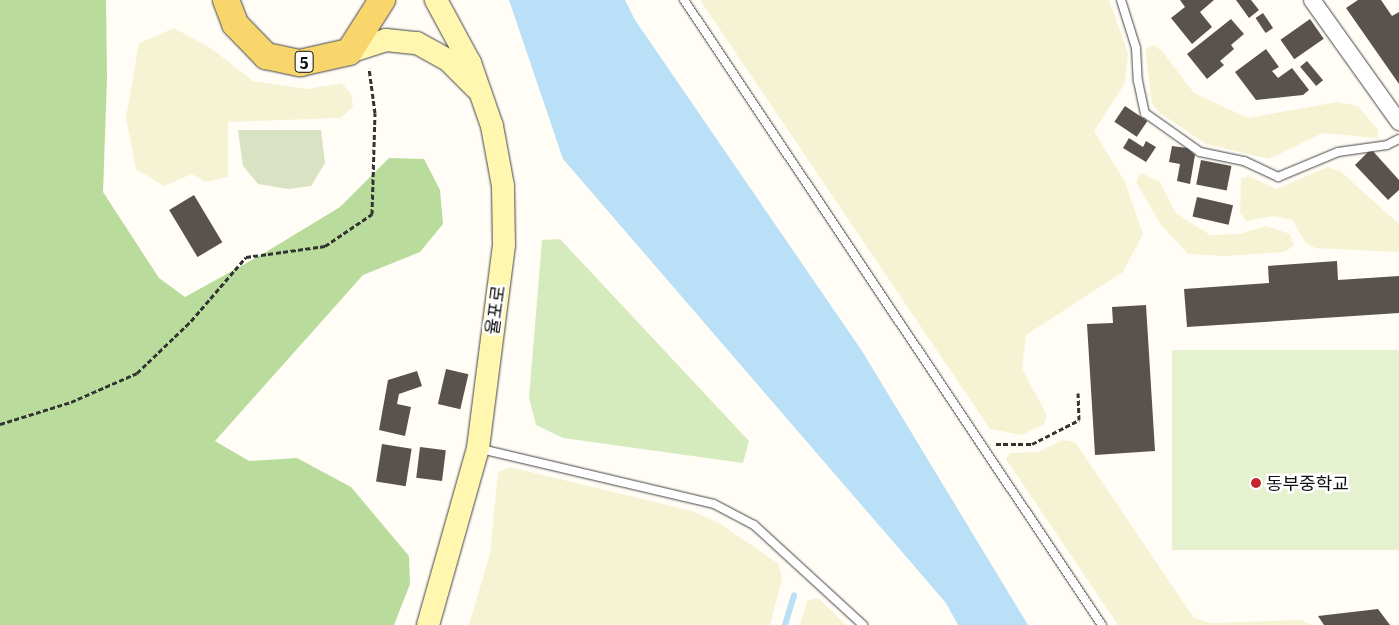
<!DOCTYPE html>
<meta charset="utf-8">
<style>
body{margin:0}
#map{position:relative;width:1399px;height:625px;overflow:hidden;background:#fffdf5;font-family:Literata,"Noto Sans KR",serif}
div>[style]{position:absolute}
.farmland>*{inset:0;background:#f6f3d4}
.green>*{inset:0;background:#d5ebbd}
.forest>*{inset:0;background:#b9dc9c}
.cemetery>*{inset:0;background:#d9e3c4}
.pitch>*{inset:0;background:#e6f2cf;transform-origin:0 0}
.water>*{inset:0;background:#b9e0f7}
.stream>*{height:6px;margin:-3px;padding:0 3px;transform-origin:3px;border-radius:3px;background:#b9e0f7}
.building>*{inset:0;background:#5a524d;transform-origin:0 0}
.path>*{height:3px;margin-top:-1.5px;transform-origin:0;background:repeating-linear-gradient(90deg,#333 0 5px,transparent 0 7.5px)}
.roads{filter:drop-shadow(0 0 1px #444) drop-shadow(0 0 1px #444)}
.lane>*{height:8px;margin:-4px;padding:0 4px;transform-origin:4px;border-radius:4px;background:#fff}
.street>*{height:16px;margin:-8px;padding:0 8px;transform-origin:8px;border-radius:8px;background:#fff}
.secondary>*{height:22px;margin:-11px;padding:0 11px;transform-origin:11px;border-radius:11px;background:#fff6b0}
.primary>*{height:26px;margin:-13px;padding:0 13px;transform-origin:13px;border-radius:13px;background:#f9d66b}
.dots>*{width:14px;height:14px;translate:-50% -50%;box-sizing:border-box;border:2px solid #fff;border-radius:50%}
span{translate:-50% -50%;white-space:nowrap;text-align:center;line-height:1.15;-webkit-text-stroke:5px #fff;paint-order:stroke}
.shield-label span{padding:1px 4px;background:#fff;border:1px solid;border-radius:4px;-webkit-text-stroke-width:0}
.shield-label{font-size:16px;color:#111;font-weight:700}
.street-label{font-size:18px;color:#111}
.poi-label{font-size:18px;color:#111}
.left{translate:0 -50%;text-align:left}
</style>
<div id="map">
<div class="farmland">
<i style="clip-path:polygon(700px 0,1109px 0,1128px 53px,1125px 83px,1094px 131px,1125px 182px,1143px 234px,1123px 272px,1026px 335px,1022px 369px,1047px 415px,1044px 424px,1022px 435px,990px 429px)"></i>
<i style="clip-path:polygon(174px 28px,212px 49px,253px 81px,307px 89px,342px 83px,351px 94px,353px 107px,341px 118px,228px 122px,228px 177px,205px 182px,192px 174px,164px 186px,136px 169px,126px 118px,139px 43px)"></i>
<i style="clip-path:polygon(1153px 45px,1162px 51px,1194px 93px,1248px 118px,1337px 102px,1358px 106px,1378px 130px,1377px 138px,1323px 133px,1269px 159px,1206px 144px,1160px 113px,1152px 104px,1145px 49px)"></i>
<i style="clip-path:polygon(1328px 167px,1340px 171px,1399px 224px,1399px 252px,1315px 248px,1306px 243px,1292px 220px,1274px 216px,1246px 221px,1240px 213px,1241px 179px,1249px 176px,1276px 189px)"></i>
<i style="clip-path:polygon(1141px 173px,1159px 181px,1176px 213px,1210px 235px,1239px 234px,1266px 226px,1290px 234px,1294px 246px,1284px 252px,1225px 256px,1188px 254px,1161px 225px,1136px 182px)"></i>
<i style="clip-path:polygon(1063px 440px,1075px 442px,1194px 618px,1211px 623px,1301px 620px,1312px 625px,1118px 625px,1006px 459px,1010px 453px,1038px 452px)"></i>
<i style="clip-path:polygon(510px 467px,692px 511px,719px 523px,779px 564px,782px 579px,770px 625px,469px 625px,490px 554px,498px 472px)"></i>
<i style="clip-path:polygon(818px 598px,846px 625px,800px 625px,807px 601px)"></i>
</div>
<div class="green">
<i style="clip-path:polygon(560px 239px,749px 441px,743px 463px,563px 438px,536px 425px,529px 398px,542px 240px)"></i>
</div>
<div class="forest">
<i style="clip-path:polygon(0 0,106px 0,107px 78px,103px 192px,159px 278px,185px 297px,261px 255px,340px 207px,389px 158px,424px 159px,440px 190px,443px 224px,420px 252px,363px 275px,215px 441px,249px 461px,297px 458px,351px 487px,409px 556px,410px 584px,394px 625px,0 625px)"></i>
</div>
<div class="cemetery">
<i style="clip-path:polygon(238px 130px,321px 130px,325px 163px,311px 186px,288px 189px,258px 184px,243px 166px)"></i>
</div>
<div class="pitch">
<i style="left:1399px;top:350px;width:200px;height:227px;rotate:90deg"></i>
</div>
<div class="water">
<i style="clip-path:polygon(509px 0,625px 0,635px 20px,862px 351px,1028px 625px,958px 625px,946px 603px,563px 159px)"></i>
</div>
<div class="stream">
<i style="left:785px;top:625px;width:31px;rotate:-73deg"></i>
</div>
<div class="building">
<i style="clip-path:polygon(1180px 0,1214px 0,1200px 12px,1212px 27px,1192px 44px,1171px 18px,1185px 7px)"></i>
<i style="clip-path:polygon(1236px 0,1251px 0,1259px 10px,1249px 18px)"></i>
<i style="clip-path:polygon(1358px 0,1381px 0,1392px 16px,1399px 12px,1399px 84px,1346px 8px)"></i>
<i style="left:1263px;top:13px;width:18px;height:9px;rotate:56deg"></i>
<i style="clip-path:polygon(1231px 19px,1244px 34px,1231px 45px,1234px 49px,1220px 61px,1224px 65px,1207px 79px,1187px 54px)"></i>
<i style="left:1310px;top:19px;width:24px;height:36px;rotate:55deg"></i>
<i style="clip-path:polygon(1266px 49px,1279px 67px,1272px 71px,1278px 78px,1292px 68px,1309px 90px,1303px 95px,1256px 100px,1235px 72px)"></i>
<i style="left:1307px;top:61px;width:25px;height:9px;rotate:50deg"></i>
<i style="left:1125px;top:106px;width:27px;height:19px;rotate:34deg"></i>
<i style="clip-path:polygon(1129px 138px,1143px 147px,1146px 141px,1156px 147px,1146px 162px,1123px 148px)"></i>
<i style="clip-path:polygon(1172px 146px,1187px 148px,1195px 155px,1190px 184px,1177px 181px,1180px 164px,1169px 162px)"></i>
<i style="clip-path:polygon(1371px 149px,1399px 180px,1399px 190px,1388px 200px,1355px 165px)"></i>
<i style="left:1201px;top:160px;width:31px;height:25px;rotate:11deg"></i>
<i style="left:194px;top:195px;width:55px;height:29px;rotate:59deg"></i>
<i style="left:1197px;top:197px;width:37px;height:20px;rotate:13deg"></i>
<i style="clip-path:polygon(1337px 261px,1338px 280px,1399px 276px,1399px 313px,1187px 327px,1184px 289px,1269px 283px,1268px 266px)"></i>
<i style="clip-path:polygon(1146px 305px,1155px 451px,1095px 455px,1087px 324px,1113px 323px,1112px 307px)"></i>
<i style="left:446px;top:369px;width:23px;height:36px;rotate:13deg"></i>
<i style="clip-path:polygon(417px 371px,422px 386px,399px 394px,397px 404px,411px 407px,405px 436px,379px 430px,388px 380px)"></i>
<i style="left:382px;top:444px;width:30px;height:38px;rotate:9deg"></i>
<i style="left:420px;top:447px;width:26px;height:31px;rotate:7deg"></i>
<i style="clip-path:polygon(1378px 609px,1390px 625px,1324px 625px,1318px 616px)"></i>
</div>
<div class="path">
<i style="left:0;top:424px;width:74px;rotate:-17.2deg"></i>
<i style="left:71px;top:402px;width:72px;rotate:-23.7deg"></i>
<i style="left:137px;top:373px;width:75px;rotate:-43.9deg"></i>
<i style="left:191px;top:321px;width:84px;rotate:-49.3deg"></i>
<i style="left:246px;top:257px;width:80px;rotate:-7.9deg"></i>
<i style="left:325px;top:246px;width:57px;rotate:-34.2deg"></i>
<i style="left:372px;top:214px;width:101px;rotate:-88.3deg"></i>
<i style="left:375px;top:113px;width:45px;rotate:-97.6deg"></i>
<i style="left:996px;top:444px;width:36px"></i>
<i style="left:1032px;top:444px;width:53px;rotate:-27.1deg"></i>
<i style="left:1079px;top:420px;width:27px;rotate:-92deg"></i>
</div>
<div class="roads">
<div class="lane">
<i style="left:684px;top:0;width:752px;rotate:56.23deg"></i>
<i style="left:1121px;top:0;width:50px;rotate:72.6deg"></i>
<i style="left:1136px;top:48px;width:33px;rotate:87deg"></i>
<i style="left:1138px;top:81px;width:33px;rotate:78deg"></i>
<i style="left:1145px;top:113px;width:67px;rotate:35.3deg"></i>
<i style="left:1200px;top:152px;width:45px;rotate:11.6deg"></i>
<i style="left:1244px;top:161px;width:38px;rotate:25deg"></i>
<i style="left:1278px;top:177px;width:65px;rotate:-22.6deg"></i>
<i style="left:1338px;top:152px;width:49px;rotate:-8.1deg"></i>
<i style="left:1387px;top:145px;width:13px;rotate:-27deg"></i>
<i style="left:481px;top:449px;width:239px;rotate:13.3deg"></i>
<i style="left:714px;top:504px;width:45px;rotate:27.7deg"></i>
<i style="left:754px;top:525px;width:148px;rotate:42.5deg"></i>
</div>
<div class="street">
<i style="left:1312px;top:0;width:150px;rotate:54.5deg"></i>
</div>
<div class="secondary">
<i style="left:349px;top:52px;width:39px;rotate:-18deg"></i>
<i style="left:386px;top:40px;width:31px;rotate:6deg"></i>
<i style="left:417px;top:43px;width:37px;rotate:29deg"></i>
<i style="left:449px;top:61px;width:37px;rotate:45deg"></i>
<i style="left:428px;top:625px;width:184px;rotate:-74.2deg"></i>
<i style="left:478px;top:448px;width:205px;rotate:-82.7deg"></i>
<i style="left:504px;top:245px;width:59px;rotate:-91deg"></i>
<i style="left:503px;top:186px;width:61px;rotate:-100.4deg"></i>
<i style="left:492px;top:126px;width:67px;rotate:-109.2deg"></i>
<i style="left:470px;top:63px;width:72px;rotate:-118.4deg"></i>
</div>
<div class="primary">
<i style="left:226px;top:0;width:26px;rotate:69deg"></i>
<i style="left:235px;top:24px;width:45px;rotate:45.9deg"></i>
<i style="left:266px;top:56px;width:35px;rotate:12deg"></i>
<i style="left:300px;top:63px;width:50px;rotate:-12.7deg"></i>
<i style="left:349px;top:52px;width:62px;rotate:-57.6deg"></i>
</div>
</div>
<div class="dots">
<i style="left:1256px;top:483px;background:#c4262e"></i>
</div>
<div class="shield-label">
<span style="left:304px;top:62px">5</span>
</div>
<div class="street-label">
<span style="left:495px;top:310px;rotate:-82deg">율포로</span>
</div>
<div class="poi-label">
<span class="left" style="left:1266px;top:483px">동부중학교</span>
</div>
</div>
